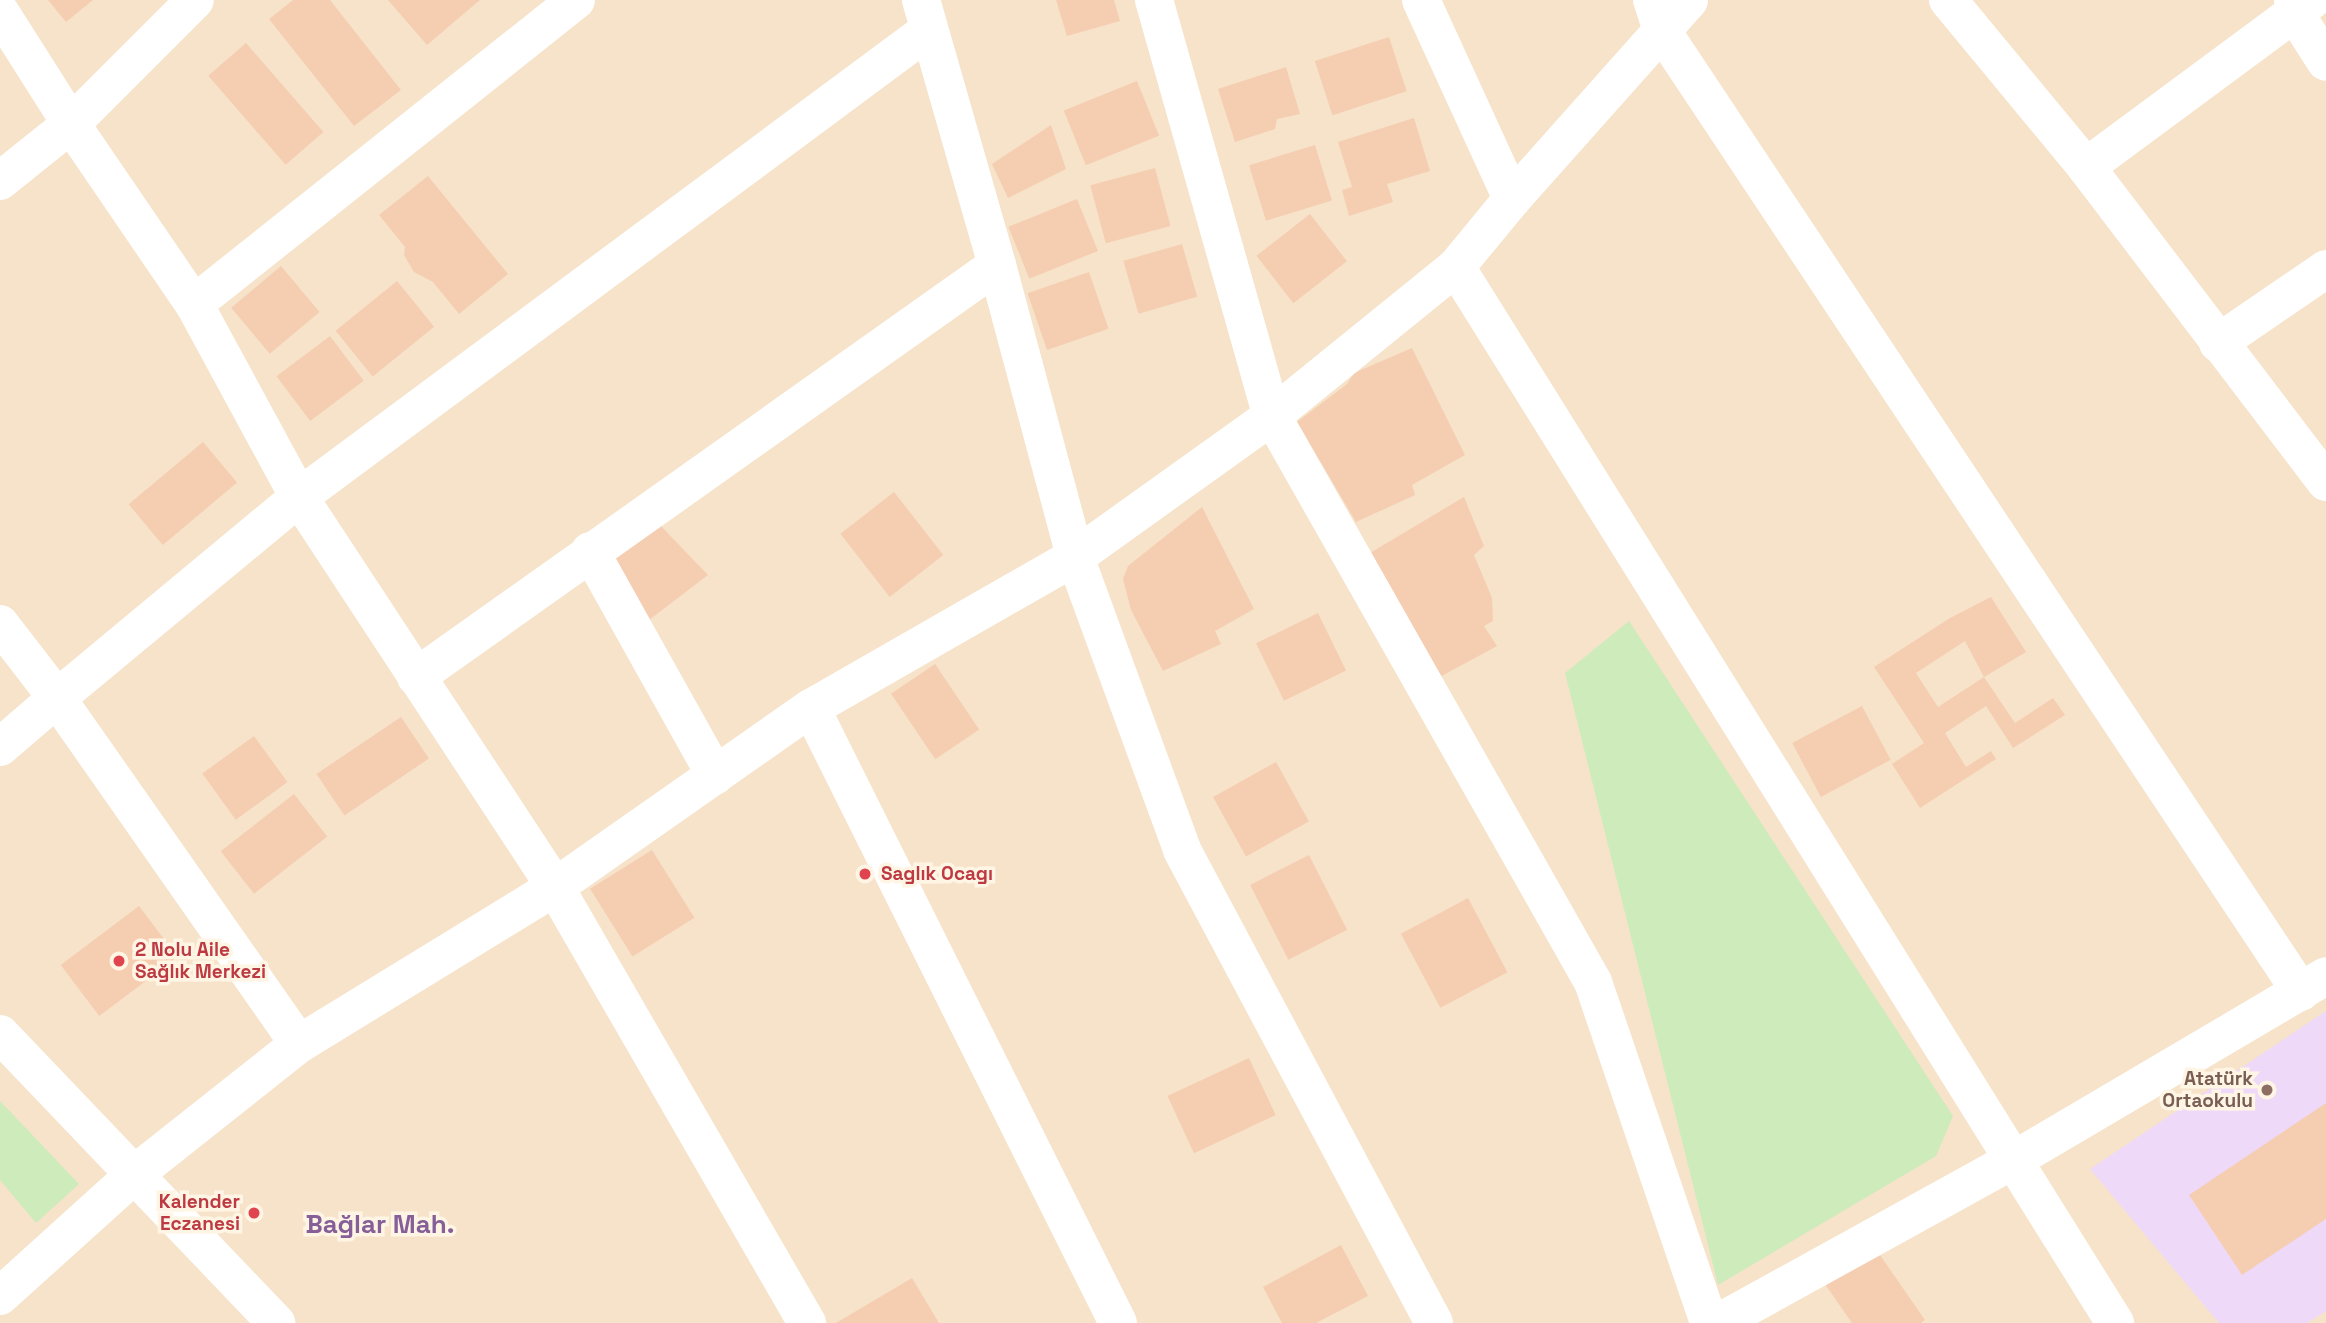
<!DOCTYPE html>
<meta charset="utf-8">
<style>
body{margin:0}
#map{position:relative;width:2326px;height:1323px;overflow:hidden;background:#fef2dc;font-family:"Space Grotesk",sans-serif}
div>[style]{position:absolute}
.residential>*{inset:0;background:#f6e3ca;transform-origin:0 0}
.education>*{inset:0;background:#efd9f9}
.green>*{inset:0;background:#cdebbb}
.building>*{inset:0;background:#f5ceb2;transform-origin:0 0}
.minor>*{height:38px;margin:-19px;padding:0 19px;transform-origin:19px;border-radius:19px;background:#fff}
.tertiary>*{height:38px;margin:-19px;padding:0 19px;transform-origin:19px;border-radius:19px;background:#fff}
.dots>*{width:19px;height:19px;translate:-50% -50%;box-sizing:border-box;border:4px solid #fff5e4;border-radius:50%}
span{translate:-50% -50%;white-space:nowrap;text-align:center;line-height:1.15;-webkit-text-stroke:7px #fff5e4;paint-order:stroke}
.health-label{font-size:19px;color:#be3a42;font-weight:700}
.left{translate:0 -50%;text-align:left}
.right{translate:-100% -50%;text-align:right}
.education-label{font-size:19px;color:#785e54;font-weight:700}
.district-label{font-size:26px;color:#865f98;font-weight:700}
</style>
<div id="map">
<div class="residential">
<i style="left:0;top:0;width:2326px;height:1323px"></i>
</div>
<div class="education">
<i style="clip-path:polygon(2326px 1011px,2326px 1311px,2307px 1323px,2219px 1323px,2090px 1169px)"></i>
</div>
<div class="green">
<i style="clip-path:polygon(1629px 621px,1953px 1116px,1936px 1156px,1718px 1285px,1565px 673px)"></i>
<i style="clip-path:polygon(0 1101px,79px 1184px,36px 1223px,0 1180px)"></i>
</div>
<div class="building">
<i style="clip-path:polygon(48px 0,93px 0,66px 22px)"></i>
<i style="clip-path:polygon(293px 0,330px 0,401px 90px,354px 126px,269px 19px)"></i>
<i style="clip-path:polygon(388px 0,480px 0,427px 45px)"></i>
<i style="clip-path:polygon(1056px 0,1114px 0,1120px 21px,1067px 36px)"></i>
<i style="left:1389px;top:37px;width:57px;height:78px;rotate:72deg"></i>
<i style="left:246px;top:43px;width:118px;height:50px;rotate:49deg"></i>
<i style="clip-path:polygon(1286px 67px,1300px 114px,1277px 119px,1275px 129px,1235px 142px,1218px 89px)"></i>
<i style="left:1137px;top:81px;width:59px;height:79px;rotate:68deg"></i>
<i style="clip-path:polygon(1414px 118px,1430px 171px,1387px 184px,1393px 202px,1349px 216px,1342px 190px,1352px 187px,1338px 142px)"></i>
<i style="clip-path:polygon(1051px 125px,1066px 169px,1008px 198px,992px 164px)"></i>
<i style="left:1315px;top:145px;width:58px;height:69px;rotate:73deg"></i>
<i style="left:1155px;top:168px;width:60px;height:67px;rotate:75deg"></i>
<i style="clip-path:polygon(428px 176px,508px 274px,459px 314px,433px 282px,414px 272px,404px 255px,405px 247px,379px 215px)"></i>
<i style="left:1077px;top:199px;width:56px;height:74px;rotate:68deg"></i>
<i style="left:1310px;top:214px;width:60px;height:68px;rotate:52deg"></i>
<i style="left:1182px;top:244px;width:55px;height:61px;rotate:74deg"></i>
<i style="left:281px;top:266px;width:60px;height:65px;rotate:50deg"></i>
<i style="left:1089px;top:272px;width:60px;height:65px;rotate:71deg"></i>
<i style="left:397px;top:281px;width:59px;height:79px;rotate:51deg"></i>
<i style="left:330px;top:336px;width:56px;height:67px;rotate:53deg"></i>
<i style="clip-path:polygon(1412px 348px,1465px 455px,1412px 485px,1415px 495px,1356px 522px,1297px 422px,1347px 384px,1354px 373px)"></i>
<i style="left:203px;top:442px;width:53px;height:97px;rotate:50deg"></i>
<i style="left:894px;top:492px;width:80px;height:68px;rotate:52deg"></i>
<i style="clip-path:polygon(1464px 497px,1484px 546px,1474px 555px,1492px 598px,1493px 621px,1484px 626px,1497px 646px,1438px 678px,1370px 553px)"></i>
<i style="clip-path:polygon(1202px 507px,1254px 609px,1215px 631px,1221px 644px,1163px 671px,1131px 610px,1123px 579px,1128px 566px)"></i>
<i style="clip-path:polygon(657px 522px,708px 575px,649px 620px,609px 558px)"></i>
<i style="clip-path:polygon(1991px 597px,2026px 652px,1984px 677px,1965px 641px,1916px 673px,1938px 707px,1984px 677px,2015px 723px,2053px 698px,2065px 715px,2013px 748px,1986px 706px,1945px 733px,1966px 767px,1991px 751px,1996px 759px,1920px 808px,1892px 764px,1924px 743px,1874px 667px,1950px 618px)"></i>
<i style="left:1318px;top:613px;width:64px;height:69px;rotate:64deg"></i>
<i style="left:935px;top:664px;width:79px;height:53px;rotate:56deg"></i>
<i style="left:1862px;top:706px;width:61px;height:79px;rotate:62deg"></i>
<i style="left:401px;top:717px;width:50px;height:102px;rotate:56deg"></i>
<i style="left:254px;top:736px;width:57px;height:64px;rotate:54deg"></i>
<i style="left:1276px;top:762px;width:68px;height:72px;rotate:61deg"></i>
<i style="left:294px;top:794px;width:54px;height:93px;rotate:52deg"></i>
<i style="left:652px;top:850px;width:80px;height:73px;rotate:58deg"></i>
<i style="left:1309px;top:855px;width:84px;height:66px;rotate:63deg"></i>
<i style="left:1468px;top:898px;width:84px;height:76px;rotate:62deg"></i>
<i style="left:139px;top:906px;width:64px;height:98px;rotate:53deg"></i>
<i style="left:1249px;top:1058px;width:63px;height:90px;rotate:65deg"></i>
<i style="clip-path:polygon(2326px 1103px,2326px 1219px,2242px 1275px,2189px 1195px)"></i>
<i style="clip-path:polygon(1871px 1242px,1925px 1320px,1921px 1323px,1852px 1323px,1820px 1277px)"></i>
<i style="clip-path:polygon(1341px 1245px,1368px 1296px,1316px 1323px,1282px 1323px,1263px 1287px)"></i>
<i style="clip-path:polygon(912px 1278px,939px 1323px,836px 1323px)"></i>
</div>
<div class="minor">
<i style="left:1154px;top:0;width:432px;rotate:74.2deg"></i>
<i style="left:1272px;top:416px;width:651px;rotate:60.44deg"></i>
<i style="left:1593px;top:982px;width:360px;rotate:71.2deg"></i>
<i style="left:1421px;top:0;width:219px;rotate:65.4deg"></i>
<i style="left:1652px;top:0;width:33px;rotate:72deg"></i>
<i style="left:1662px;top:31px;width:1154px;rotate:56.38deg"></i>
<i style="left:1948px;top:0;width:217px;rotate:50.4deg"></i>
<i style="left:2086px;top:167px;width:396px;rotate:52.7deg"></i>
<i style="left:2293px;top:0;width:12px;rotate:85deg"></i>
<i style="left:2294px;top:12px;width:59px;rotate:57.4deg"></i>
<i style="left:0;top:12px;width:133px;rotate:57.6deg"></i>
<i style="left:71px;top:124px;width:175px;rotate:-45deg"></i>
<i style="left:2086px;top:167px;width:281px;rotate:-36.5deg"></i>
<i style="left:0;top:181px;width:91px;rotate:-38.8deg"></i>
<i style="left:71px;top:124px;width:218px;rotate:55.7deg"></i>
<i style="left:194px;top:304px;width:220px;rotate:61.5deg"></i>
<i style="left:299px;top:497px;width:467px;rotate:56.7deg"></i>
<i style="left:555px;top:887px;width:504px;rotate:59.97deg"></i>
<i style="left:194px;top:304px;width:488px;rotate:-38.5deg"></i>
<i style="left:2218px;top:343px;width:131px;rotate:-34.4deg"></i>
<i style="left:590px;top:551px;width:257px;rotate:60.8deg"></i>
<i style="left:0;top:624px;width:93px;rotate:52.4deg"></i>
<i style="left:57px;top:698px;width:75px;rotate:139.3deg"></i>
<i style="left:416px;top:677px;width:712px;rotate:-35.34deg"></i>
<i style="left:811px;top:708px;width:687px;rotate:63.47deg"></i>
<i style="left:299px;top:1044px;width:422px;rotate:-125deg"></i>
<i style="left:57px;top:698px;width:315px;rotate:-39.7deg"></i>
<i style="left:299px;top:497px;width:784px;rotate:-36.55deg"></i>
</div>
<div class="tertiary">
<i style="left:921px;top:0;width:276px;rotate:74deg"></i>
<i style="left:997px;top:265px;width:302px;rotate:75deg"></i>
<i style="left:1075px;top:557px;width:312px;rotate:69.9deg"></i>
<i style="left:1182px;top:850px;width:536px;rotate:61.95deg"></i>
<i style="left:1456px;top:267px;width:1245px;rotate:58.03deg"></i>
<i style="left:0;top:1034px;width:400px;rotate:46.3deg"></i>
<i style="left:0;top:1296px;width:183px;rotate:-42.1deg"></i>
<i style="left:136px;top:1173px;width:208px;rotate:-38.4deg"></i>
<i style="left:299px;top:1044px;width:300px;rotate:-31.5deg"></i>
<i style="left:555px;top:887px;width:312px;rotate:-35deg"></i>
<i style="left:811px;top:708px;width:304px;rotate:-29.8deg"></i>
<i style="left:1075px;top:557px;width:242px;rotate:-35.6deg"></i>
<i style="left:1272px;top:416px;width:237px;rotate:-39deg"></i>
<i style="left:1456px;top:267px;width:88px;rotate:-50.5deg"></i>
<i style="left:1512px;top:199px;width:266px;rotate:-48.3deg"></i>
<i style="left:1718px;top:1323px;width:336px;rotate:-28.9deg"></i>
<i style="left:2012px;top:1161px;width:364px;rotate:-30.5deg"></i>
</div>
<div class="dots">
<i style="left:865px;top:874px;background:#e0444e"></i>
<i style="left:119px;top:961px;background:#e0444e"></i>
<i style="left:2267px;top:1090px;background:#8d6e63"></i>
<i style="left:254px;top:1213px;background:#e0444e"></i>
</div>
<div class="health-label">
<span class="left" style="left:881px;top:874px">Saglık Ocagı</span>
<span class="left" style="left:135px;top:961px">2 Nolu Aile<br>Sağlık Merkezi</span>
<span class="right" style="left:240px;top:1213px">Kalender<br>Eczanesi</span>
</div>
<div class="education-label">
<span class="right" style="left:2253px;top:1090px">Atatürk<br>Ortaokulu</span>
</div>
<div class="district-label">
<span style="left:380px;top:1225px">Bağlar Mah.</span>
</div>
</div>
